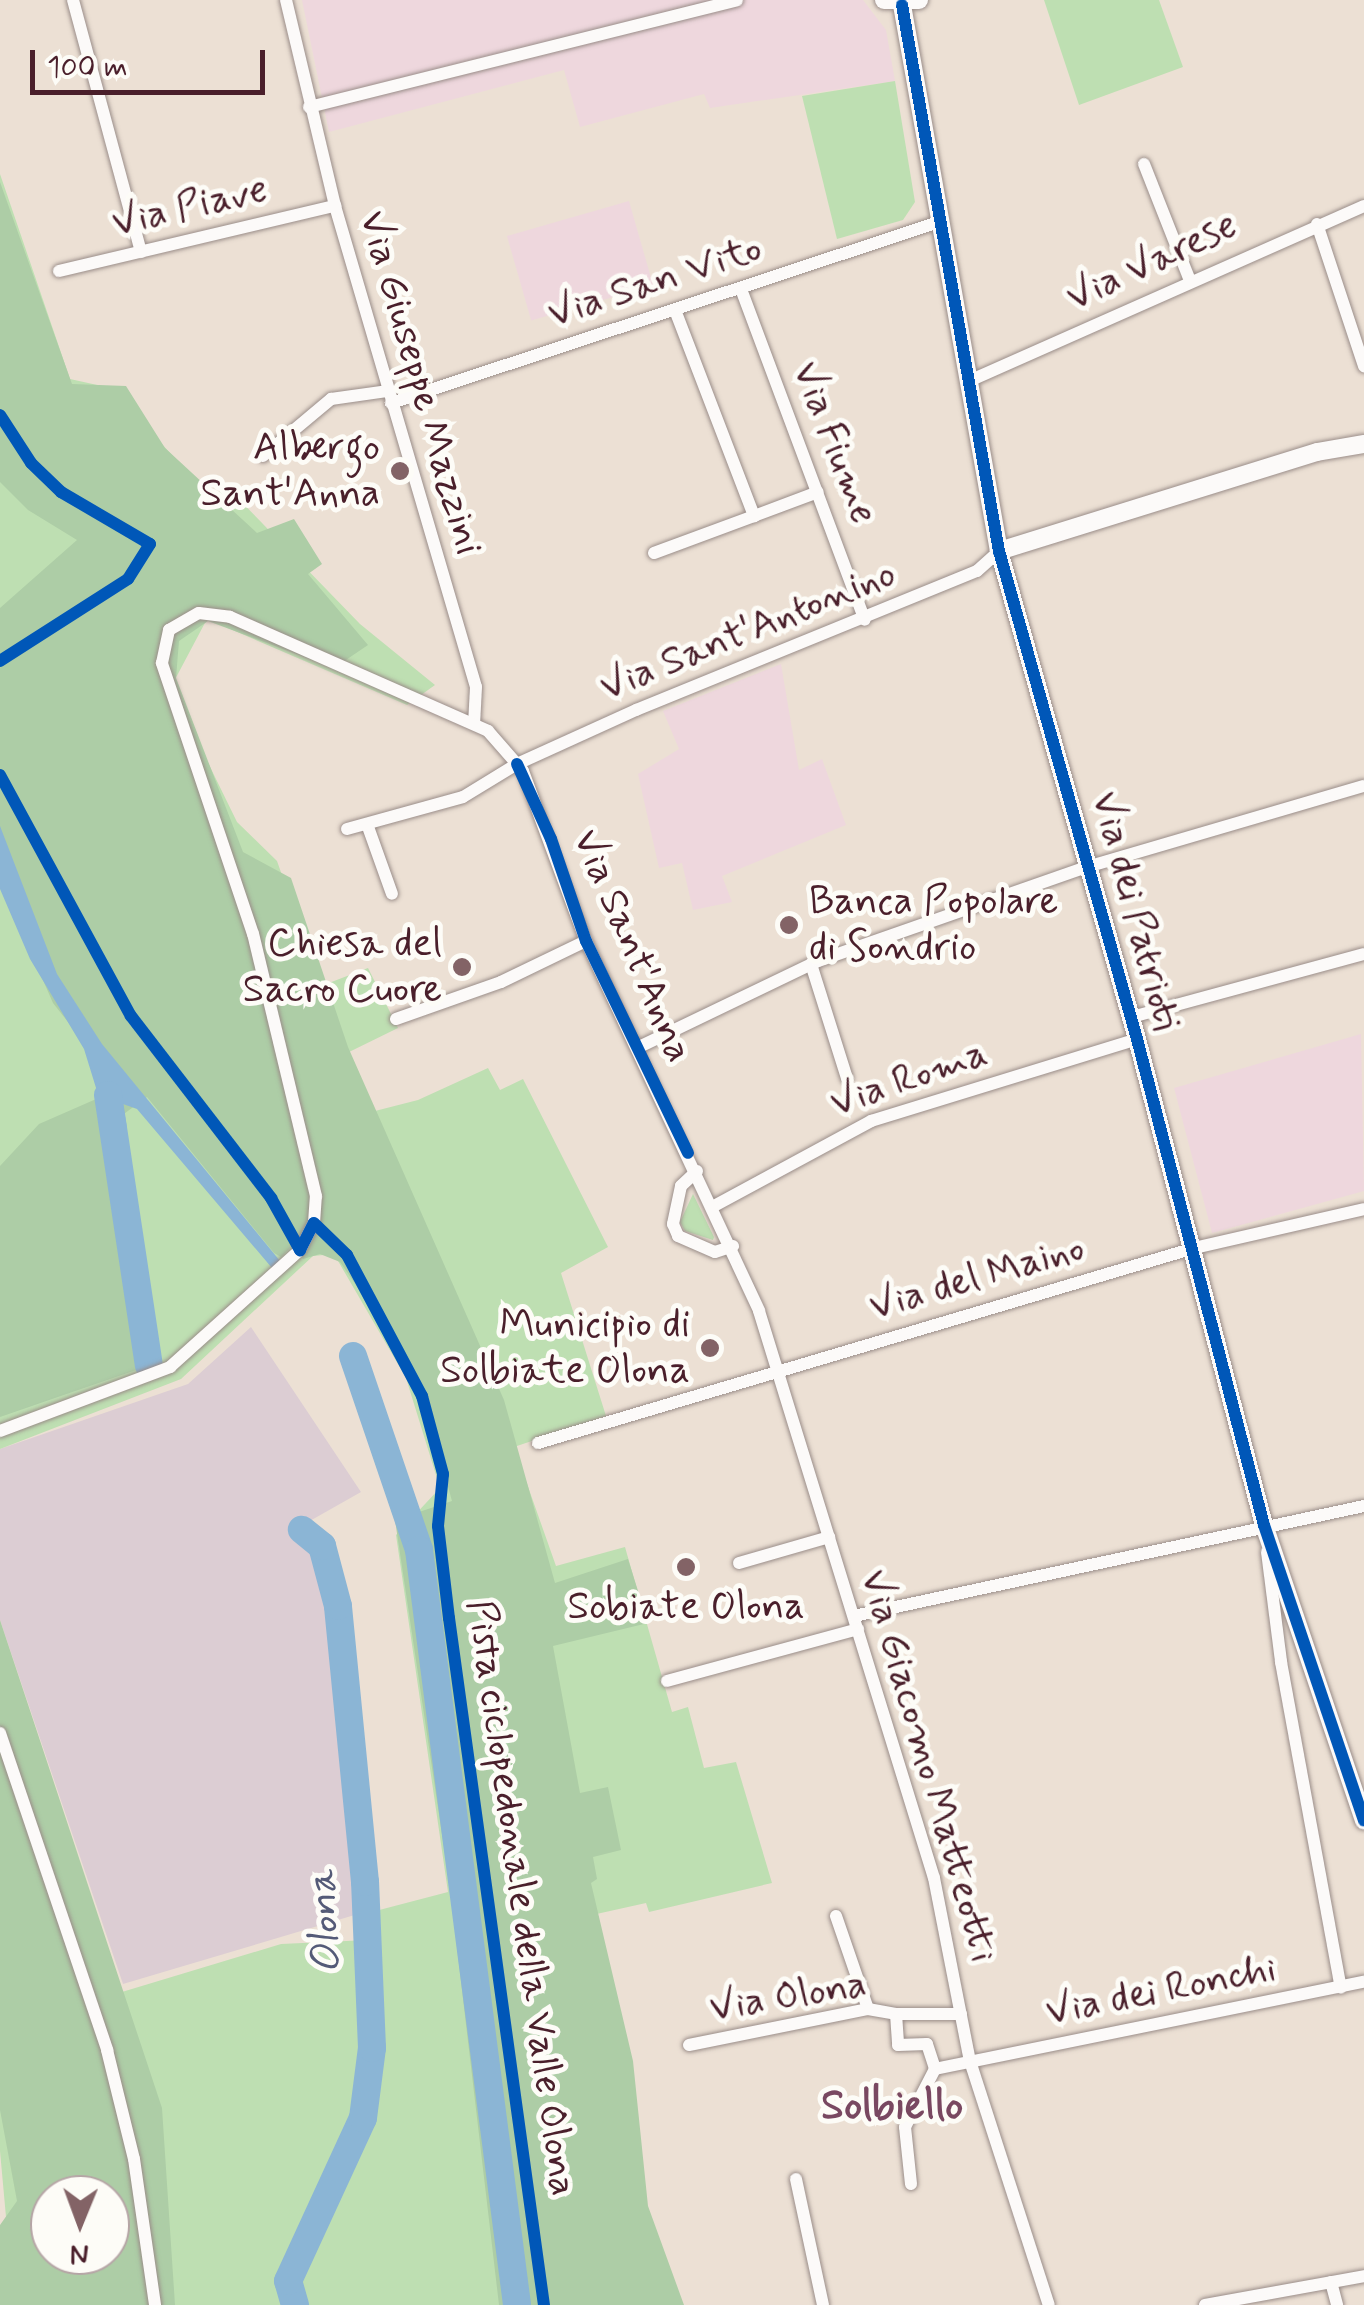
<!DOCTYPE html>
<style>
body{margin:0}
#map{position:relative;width:1364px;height:2305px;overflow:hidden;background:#ece0d4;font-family:Mynerve,sans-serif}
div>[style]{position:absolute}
.built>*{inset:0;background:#eed7dd;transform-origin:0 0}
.industrial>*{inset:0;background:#dccdd3}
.green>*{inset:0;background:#bedfb2}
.forest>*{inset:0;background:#adcda6}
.water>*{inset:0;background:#8bb5d5}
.river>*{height:28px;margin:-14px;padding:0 14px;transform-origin:14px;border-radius:14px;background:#8bb5d5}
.roads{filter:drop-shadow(0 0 2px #9a8d89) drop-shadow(0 0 2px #9a8d89)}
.street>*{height:12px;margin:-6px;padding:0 6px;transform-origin:6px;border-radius:6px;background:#fcfaf9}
.secondary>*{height:18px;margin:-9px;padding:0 9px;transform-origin:9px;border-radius:9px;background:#fcfaf9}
.cycleway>*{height:12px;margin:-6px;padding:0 6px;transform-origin:6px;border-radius:6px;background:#0057b8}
.dots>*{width:28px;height:28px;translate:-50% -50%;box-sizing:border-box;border:5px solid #fdfcf7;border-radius:50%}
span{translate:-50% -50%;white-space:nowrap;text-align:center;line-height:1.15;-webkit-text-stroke:10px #fdfcf7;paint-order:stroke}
.street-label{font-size:40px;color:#4a1f2b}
.poi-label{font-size:40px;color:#4a1f2b}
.right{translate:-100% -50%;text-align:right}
.left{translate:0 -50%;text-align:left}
.water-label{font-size:42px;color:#545a77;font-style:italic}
.neighbourhood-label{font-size:42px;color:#794861;font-weight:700}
.north{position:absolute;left:30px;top:2175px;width:100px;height:100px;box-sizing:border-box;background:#fdfcf7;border:2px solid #b5a4a5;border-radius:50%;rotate:181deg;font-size:28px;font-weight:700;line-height:40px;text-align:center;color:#4a1f2b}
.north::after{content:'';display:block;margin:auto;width:35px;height:45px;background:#836366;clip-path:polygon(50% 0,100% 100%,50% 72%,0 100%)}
.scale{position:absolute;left:30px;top:50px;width:235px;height:45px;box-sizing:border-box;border:5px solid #4a1f2b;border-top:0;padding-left:12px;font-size:30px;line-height:35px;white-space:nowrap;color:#4a1f2b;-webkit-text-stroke:8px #fdfcf7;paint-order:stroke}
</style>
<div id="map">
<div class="built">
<i style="clip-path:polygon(302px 0,863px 0,886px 30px,895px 81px,710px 108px,704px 94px,580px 127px,564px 70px,329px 132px)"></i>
<i style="left:629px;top:201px;width:88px;height:127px;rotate:74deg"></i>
<i style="clip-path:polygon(781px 664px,799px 770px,822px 759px,846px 825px,722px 876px,732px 902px,693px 910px,682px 863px,659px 868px,638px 774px,679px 749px,663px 711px)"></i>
<i style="clip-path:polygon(1361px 1034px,1364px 1191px,1212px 1233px,1174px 1088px)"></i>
</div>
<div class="industrial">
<i style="clip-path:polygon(251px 1327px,361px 1492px,308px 1522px,297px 1538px,322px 1561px,358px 1914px,123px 1984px,0 1620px,0 1449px,188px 1384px)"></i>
</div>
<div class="green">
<i style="clip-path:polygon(1044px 0,1159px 0,1183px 67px,1079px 105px)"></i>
<i style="clip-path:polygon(895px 81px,915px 202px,903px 220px,837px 239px,802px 96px)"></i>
<i style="clip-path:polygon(evenodd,0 174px,70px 379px,129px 392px,159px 441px,209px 495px,229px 489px,360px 624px,435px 685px,407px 705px,207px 619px,171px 687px,237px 822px,277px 861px,321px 986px,368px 968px,398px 1028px,345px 1054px,375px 1111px,418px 1100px,488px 1068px,500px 1090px,523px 1079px,608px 1247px,561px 1273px,606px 1416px,514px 1447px,556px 1566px,625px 1547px,672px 1712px,688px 1707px,704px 1768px,736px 1762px,772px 1883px,649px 1912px,646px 1903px,583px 1917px,656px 2305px,14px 2305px,0 2151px,0 1650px,112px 1995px,281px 1944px,368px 1940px,364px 1914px,448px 1892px,396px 1535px,440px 1488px,406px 1378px,334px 1254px,313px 1256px,181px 1379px,0 1449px,0 174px,50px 2195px,110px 2195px,110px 2255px,50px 2255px,50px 2195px)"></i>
<i style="clip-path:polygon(693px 1194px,714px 1237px,713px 1240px,685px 1231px,680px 1222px)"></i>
</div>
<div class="forest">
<i style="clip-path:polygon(0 182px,72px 384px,126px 386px,165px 448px,257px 533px,294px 519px,322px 564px,308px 574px,368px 645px,334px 668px,208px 621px,179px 641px,176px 678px,243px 852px,291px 878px,348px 1047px,504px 1400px,555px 1583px,628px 1559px,648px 1623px,553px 1646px,580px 1793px,608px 1787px,621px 1850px,593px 1857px,597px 1879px,591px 1883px,633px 2061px,648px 2206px,684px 2305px,499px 2305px,450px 1888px,395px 1520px,452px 1501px,429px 1418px,382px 1323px,340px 1262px,320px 1254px,303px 1259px,293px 1245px,281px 1257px,274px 1253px,147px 1097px,106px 1127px,129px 1226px,142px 1368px,0 1417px,0 1166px,39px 1124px,103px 1096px,83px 1041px,53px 1003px,0 882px,0 608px,77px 540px,28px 510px,0 482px)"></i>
<i style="clip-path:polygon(evenodd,0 1620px,162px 2108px,175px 2305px,0 2305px,0 2225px,17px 2201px,0 2110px,0 1620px,50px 2195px,110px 2195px,110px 2255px,50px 2255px,50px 2195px)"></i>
</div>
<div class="water">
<i style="clip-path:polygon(0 826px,57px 974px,102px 1044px,280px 1261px,272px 1268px,137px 1109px,123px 1104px,127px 1128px,109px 1130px,84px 1049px,30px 959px,0 889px)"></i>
</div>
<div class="river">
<i style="left:108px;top:1095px;width:273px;rotate:81.4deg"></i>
<i style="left:353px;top:1356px;width:205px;rotate:71.2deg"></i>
<i style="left:419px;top:1550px;width:761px;rotate:82.6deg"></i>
<i style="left:295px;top:2305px;width:25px;rotate:-106deg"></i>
<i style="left:288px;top:2281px;width:179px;rotate:-65.3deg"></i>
<i style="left:363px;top:2118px;width:71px;rotate:-82.7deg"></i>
<i style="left:372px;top:2048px;width:166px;rotate:-92.4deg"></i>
<i style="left:365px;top:1882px;width:277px;rotate:-95.6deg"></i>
<i style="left:338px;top:1606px;width:62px;rotate:-104.9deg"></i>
<i style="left:322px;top:1546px;width:26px;rotate:-141deg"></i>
</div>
<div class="roads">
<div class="street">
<i style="left:73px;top:0;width:261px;rotate:74.9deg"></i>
<i style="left:286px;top:0;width:212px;rotate:76.6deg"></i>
<i style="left:335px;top:206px;width:501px;rotate:73.66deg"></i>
<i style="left:476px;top:687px;width:36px;rotate:93deg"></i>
<i style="left:309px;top:107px;width:441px;rotate:-14deg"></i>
<i style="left:1144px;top:164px;width:126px;rotate:68.5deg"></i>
<i style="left:1317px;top:224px;width:150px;rotate:71.7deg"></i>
<i style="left:59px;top:271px;width:284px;rotate:-13.3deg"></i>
<i style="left:741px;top:289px;width:353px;rotate:69.5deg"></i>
<i style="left:675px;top:310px;width:221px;rotate:69deg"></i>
<i style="left:754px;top:516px;width:68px;rotate:-20.6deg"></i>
<i style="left:969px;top:381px;width:432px;rotate:-23.9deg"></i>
<i style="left:391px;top:403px;width:577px;rotate:-18.28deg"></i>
<i style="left:263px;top:456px;width:89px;rotate:-40deg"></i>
<i style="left:331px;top:399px;width:58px;rotate:-8deg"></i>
<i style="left:654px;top:553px;width:107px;rotate:-20.3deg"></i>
<i style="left:367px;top:824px;width:74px;rotate:70.3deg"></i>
<i style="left:347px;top:829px;width:120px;rotate:-15.4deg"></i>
<i style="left:463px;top:797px;width:63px;rotate:-31.4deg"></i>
<i style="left:517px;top:764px;width:131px;rotate:-24.4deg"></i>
<i style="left:636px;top:710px;width:368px;rotate:-22.2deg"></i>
<i style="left:977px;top:571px;width:30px;rotate:-42deg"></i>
<i style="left:811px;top:964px;width:120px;rotate:72.5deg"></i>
<i style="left:1132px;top:1017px;width:240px;rotate:-15.2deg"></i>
<i style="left:396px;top:1019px;width:111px;rotate:-19.4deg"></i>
<i style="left:501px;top:982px;width:94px;rotate:-25.8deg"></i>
<i style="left:637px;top:1048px;width:201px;rotate:-25.7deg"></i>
<i style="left:818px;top:961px;width:288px;rotate:-19.3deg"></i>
<i style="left:1090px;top:866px;width:285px;rotate:-16.3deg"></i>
<i style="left:697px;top:1171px;width:22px;rotate:137deg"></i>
<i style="left:681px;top:1186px;width:39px;rotate:102deg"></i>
<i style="left:673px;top:1224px;width:13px;rotate:67deg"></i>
<i style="left:678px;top:1236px;width:40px;rotate:23.4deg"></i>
<i style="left:715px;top:1252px;width:19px;rotate:-18deg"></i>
<i style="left:714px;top:1206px;width:179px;rotate:-28.4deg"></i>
<i style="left:871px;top:1121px;width:278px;rotate:-17.1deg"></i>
<i style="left:0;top:1431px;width:182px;rotate:-20.6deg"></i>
<i style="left:170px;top:1367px;width:175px;rotate:-42deg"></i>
<i style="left:300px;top:1250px;width:30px;rotate:-63deg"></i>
<i style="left:314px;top:1223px;width:27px;rotate:-86deg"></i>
<i style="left:316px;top:1196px;width:269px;rotate:-103.5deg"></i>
<i style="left:253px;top:934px;width:286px;rotate:-108.6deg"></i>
<i style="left:162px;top:663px;width:34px;rotate:-78deg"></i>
<i style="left:169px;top:630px;width:34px;rotate:-30deg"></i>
<i style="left:199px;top:613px;width:31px;rotate:7deg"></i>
<i style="left:230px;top:617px;width:282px;rotate:23.8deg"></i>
<i style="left:488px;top:731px;width:53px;rotate:48.8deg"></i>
<i style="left:523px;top:771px;width:181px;rotate:69.7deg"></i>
<i style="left:586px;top:941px;width:408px;rotate:64.9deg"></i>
<i style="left:759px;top:1311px;width:593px;rotate:72.85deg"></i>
<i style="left:934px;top:1878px;width:187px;rotate:78.9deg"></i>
<i style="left:970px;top:2061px;width:256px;rotate:72.1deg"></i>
<i style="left:538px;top:1443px;width:684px;rotate:-16.55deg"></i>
<i style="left:1194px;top:1248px;width:174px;rotate:-12.9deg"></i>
<i style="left:1267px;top:1552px;width:111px;rotate:82.7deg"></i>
<i style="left:1281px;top:1662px;width:331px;rotate:79.6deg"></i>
<i style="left:739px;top:1563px;width:94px;rotate:-16.1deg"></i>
<i style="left:854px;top:1616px;width:522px;rotate:-12.17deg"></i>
<i style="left:667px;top:1681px;width:198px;rotate:-15.2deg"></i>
<i style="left:0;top:1733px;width:335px;rotate:71.3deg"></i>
<i style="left:107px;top:2050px;width:112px;rotate:76.1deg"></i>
<i style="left:134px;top:2159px;width:148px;rotate:81.8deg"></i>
<i style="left:836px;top:1916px;width:98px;rotate:71deg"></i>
<i style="left:961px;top:2014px;width:65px;rotate:180deg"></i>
<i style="left:896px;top:2014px;width:31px;rotate:86deg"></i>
<i style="left:898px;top:2045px;width:29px;rotate:-2deg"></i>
<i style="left:927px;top:2044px;width:26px;rotate:72deg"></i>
<i style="left:935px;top:2069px;width:438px;rotate:-11.5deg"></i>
<i style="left:689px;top:2045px;width:183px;rotate:-11.4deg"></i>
<i style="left:868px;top:2009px;width:28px;rotate:10deg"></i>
<i style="left:796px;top:2179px;width:129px;rotate:77.9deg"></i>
<i style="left:911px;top:2184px;width:57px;rotate:-96deg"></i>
<i style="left:905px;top:2127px;width:65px;rotate:-62.7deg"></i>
<i style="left:1331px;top:2282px;width:24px;rotate:75deg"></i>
<i style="left:1205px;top:2305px;width:162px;rotate:-10.3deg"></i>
</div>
<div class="secondary">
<i style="left:884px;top:0;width:35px"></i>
<i style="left:902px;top:5px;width:555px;rotate:79.93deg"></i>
<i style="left:999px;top:551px;width:507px;rotate:74.21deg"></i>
<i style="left:1137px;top:1039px;width:502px;rotate:75.36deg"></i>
<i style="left:1264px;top:1525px;width:312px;rotate:71.3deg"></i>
<i style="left:999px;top:551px;width:333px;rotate:-17.3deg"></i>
<i style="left:1317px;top:452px;width:48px;rotate:-9.7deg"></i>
</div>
</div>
<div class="cycleway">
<i style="left:902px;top:5px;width:555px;rotate:79.93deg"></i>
<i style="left:999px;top:551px;width:507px;rotate:74.21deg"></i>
<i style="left:1137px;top:1039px;width:502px;rotate:75.36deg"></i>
<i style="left:1264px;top:1525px;width:312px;rotate:71.3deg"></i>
<i style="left:0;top:415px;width:57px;rotate:57.1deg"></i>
<i style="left:31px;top:463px;width:42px;rotate:44deg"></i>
<i style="left:61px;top:492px;width:103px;rotate:30.3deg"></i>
<i style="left:150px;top:544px;width:41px;rotate:122.2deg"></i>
<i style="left:128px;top:579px;width:152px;rotate:147.4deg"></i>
<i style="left:517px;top:764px;width:82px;rotate:65.6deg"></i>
<i style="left:551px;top:839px;width:108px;rotate:71.1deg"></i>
<i style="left:586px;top:941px;width:235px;rotate:64.3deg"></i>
<i style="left:0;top:775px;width:274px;rotate:61.5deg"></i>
<i style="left:131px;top:1016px;width:230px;rotate:52.4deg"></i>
<i style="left:271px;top:1198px;width:60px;rotate:60.9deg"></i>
<i style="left:300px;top:1250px;width:30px;rotate:-63deg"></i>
<i style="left:314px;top:1223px;width:46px;rotate:44.1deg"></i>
<i style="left:347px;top:1255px;width:160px;rotate:62deg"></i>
<i style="left:422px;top:1396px;width:81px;rotate:74.9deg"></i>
<i style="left:443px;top:1474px;width:52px;rotate:95.5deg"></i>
<i style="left:438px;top:1526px;width:93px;rotate:83.2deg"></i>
<i style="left:449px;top:1618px;width:694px;rotate:82.13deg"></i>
</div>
<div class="dots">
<i style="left:400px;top:471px;background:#836366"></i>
<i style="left:789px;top:925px;background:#836366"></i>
<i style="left:462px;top:967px;background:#836366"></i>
<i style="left:710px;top:1348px;background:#836366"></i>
<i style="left:686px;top:1567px;background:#836366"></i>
</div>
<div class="street-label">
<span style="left:190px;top:207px;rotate:-13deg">Via Piave</span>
<span style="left:1152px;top:262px;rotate:-25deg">Via Varese</span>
<span style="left:655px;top:282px;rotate:-18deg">Via San Vito</span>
<span style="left:420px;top:383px;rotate:74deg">Via Giuseppe Mazzini</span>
<span style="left:834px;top:443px;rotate:69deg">Via Fiume</span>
<span style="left:748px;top:631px;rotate:-22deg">Via Sant'Antonino</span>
<span style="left:1135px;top:911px;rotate:75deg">Via dei Patrioti</span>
<span style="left:632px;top:946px;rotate:67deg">Via Sant'Anna</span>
<span style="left:909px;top:1079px;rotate:-19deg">Via Roma</span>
<span style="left:977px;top:1278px;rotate:-16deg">Via del Maino</span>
<span style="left:928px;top:1766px;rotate:74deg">Via Giacomo Matteotti</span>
<span style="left:521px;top:1898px;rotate:82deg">Pista ciclopedonale della Valle Olona</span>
<span style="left:1161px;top:1991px;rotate:-11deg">Via dei Ronchi</span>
<span style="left:788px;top:1997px;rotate:-9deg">Via Olona</span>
</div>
<div class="poi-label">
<span class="right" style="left:380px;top:471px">Albergo<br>Sant'Anna</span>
<span class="left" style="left:809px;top:925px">Banca Popolare<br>di Sondrio</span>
<span class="right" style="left:442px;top:967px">Chiesa del<br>Sacro Cuore</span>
<span class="right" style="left:690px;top:1348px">Municipio di<br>Solbiate Olona</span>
<span style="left:686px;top:1607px">Sobiate Olona</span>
</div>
<div class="water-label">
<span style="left:326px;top:1922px;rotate:-93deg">Olona</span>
</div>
<div class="neighbourhood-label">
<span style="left:892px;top:2107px">Solbiello</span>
</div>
<div class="north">N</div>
<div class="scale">100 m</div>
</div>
